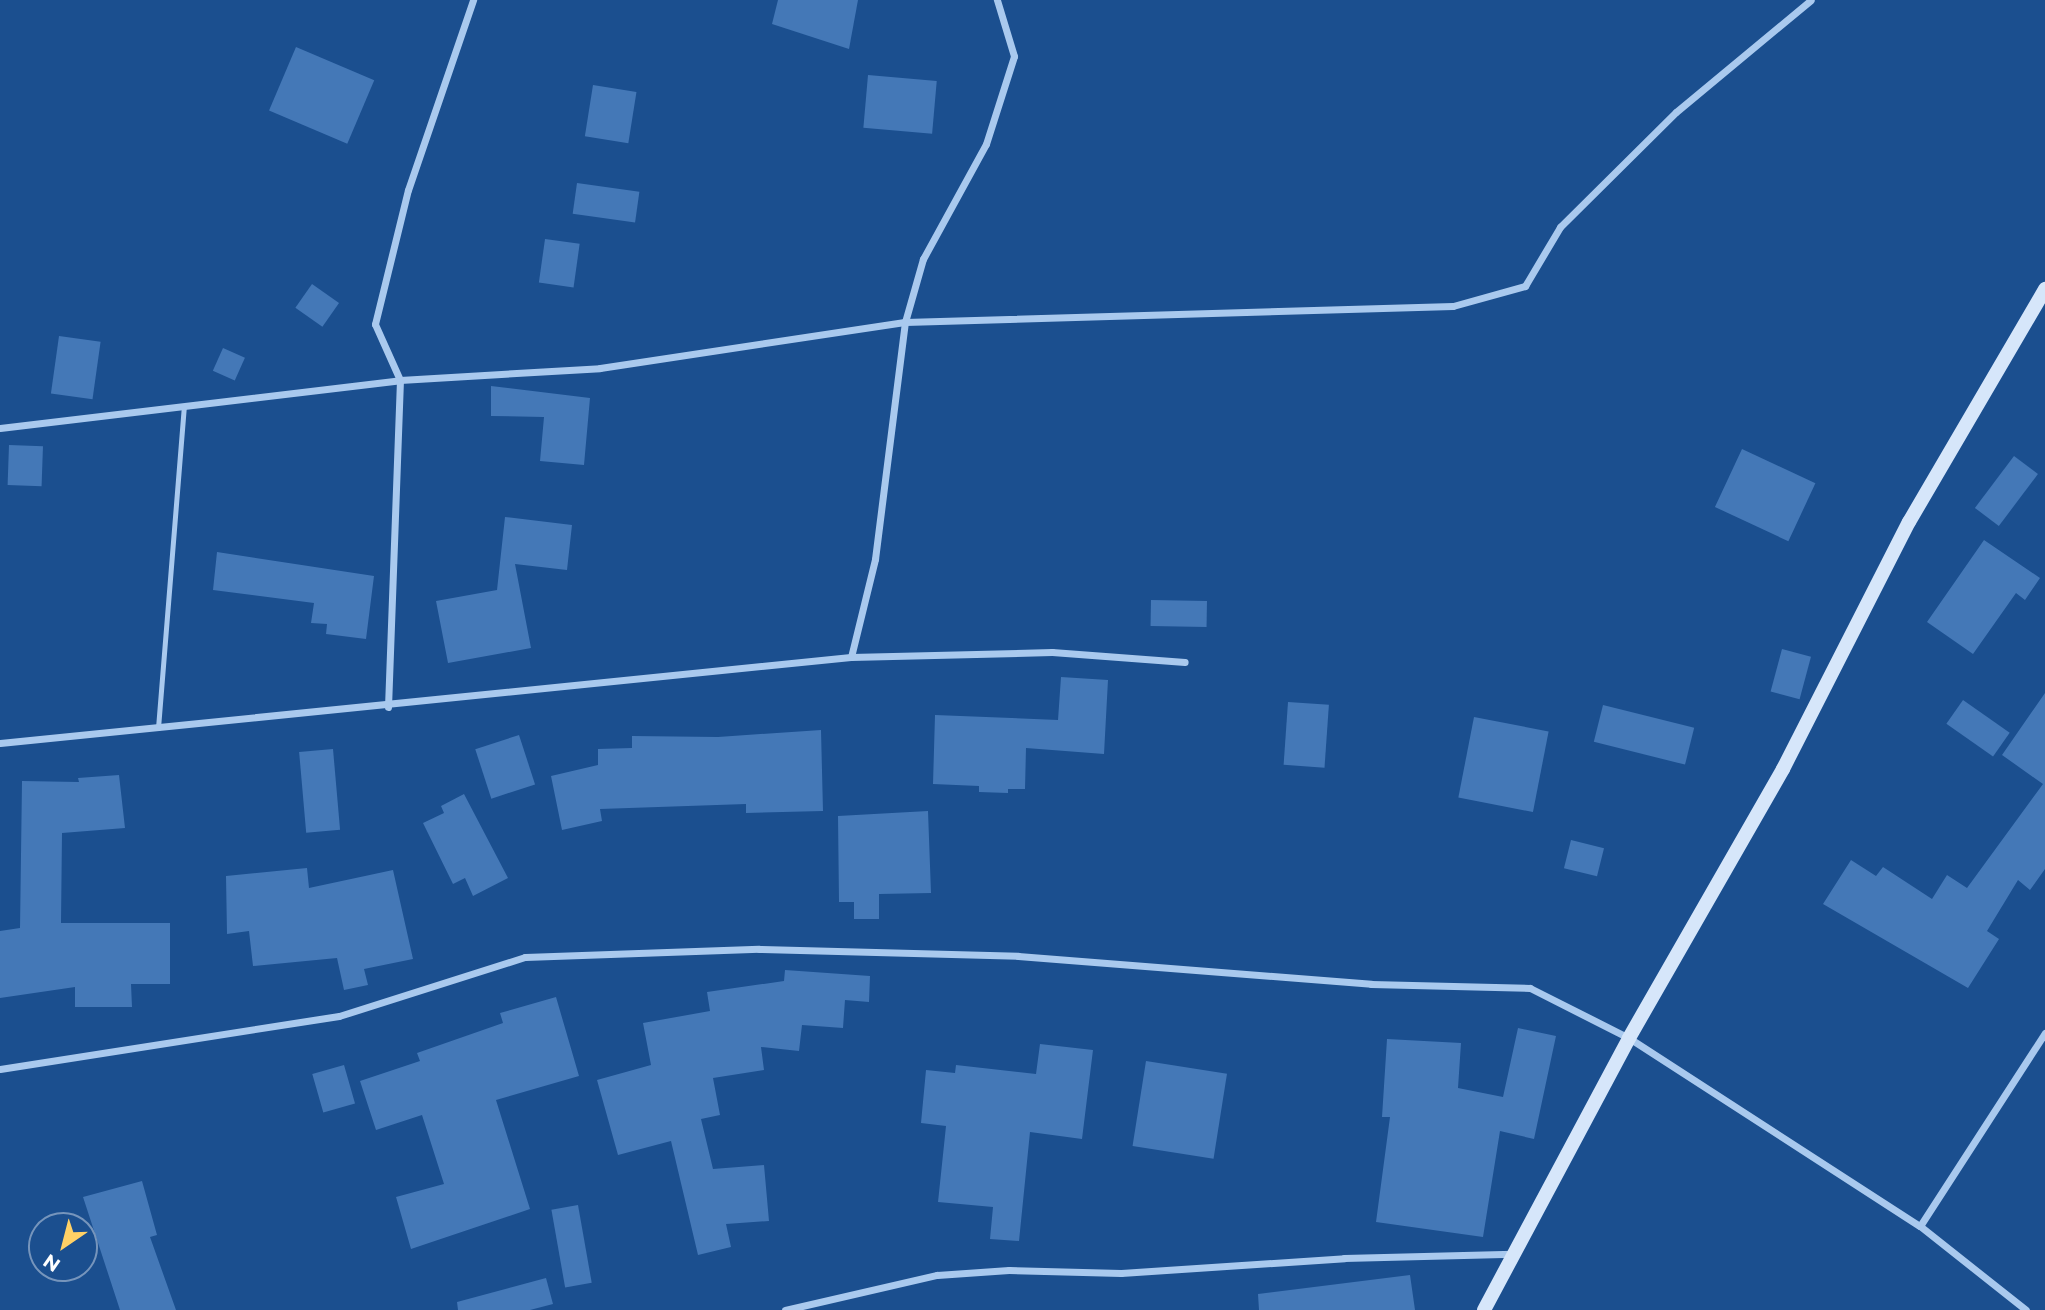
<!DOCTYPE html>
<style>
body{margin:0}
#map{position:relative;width:2045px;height:1310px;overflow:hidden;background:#1b4f8f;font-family:Montserrat,sans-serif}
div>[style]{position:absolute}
.building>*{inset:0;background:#4478b7;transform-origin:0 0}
.lane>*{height:5px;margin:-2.5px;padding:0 2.5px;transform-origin:2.5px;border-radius:2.5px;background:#a9c9ee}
.street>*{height:7px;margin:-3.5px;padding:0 3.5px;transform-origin:3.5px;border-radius:3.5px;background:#a9c9ee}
.secondary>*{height:14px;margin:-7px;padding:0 7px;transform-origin:7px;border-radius:7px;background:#d6e6fa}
span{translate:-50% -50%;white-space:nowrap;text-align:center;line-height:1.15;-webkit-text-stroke:5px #1b4f8f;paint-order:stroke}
.north{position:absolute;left:28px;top:1212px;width:70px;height:70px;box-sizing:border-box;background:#1b4f8f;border:2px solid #7695bc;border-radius:50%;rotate:215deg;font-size:19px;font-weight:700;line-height:28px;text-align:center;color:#fff}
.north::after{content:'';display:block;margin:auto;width:24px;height:32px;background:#ffd166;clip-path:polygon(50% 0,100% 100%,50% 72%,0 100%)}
</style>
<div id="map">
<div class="building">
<i style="clip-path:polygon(778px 0,858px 0,849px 49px,772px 24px)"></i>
<i style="left:296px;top:47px;width:85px;height:69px;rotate:23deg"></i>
<i style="left:868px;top:75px;width:69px;height:53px;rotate:5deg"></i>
<i style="left:593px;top:85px;width:44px;height:52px;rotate:9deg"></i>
<i style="left:577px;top:183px;width:63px;height:31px;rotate:8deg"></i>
<i style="left:545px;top:239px;width:35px;height:44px;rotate:8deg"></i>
<i style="left:312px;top:284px;width:33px;height:29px;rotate:35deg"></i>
<i style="left:59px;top:336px;width:42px;height:58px;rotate:8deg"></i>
<i style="left:223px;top:348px;width:24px;height:25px;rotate:24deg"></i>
<i style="clip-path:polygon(491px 386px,590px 398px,584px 465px,540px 461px,544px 417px,491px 416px)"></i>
<i style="left:9px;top:445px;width:34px;height:40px;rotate:2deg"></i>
<i style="left:1742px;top:449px;width:81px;height:64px;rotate:25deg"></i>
<i style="left:2014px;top:456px;width:30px;height:65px;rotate:37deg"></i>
<i style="clip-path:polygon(505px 517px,572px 525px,567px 570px,515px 564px,531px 648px,448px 663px,436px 601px,497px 590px)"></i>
<i style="clip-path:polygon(1984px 540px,2040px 578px,2025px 600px,2016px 593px,1973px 654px,1927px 622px)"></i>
<i style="clip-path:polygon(217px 552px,374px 576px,366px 639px,326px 634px,327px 624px,311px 623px,314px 603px,213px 590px)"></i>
<i style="left:1151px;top:600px;width:56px;height:26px;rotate:1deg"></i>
<i style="left:1782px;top:649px;width:30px;height:44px;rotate:15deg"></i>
<i style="clip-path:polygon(1061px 677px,1108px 680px,1104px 754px,1026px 748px,1025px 789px,1008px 789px,1008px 793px,979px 792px,979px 786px,933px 784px,935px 715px,1058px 720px)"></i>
<i style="clip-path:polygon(2045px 693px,2045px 869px,2030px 890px,2018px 880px,1987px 931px,1999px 939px,1968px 988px,1823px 904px,1851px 860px,1876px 876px,1883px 867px,1932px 899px,1947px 875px,1967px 888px,2043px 784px,2002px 755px)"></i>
<i style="left:1963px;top:700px;width:57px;height:29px;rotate:35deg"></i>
<i style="left:1288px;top:702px;width:41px;height:63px;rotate:4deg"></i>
<i style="left:1603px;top:705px;width:94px;height:38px;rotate:14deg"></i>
<i style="left:1474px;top:717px;width:76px;height:82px;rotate:11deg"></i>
<i style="clip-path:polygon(821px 730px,823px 811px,746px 813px,746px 804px,600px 809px,602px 821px,562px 830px,551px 776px,598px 765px,598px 749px,632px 748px,632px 736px,718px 737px)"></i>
<i style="left:519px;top:735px;width:52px;height:46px;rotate:72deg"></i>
<i style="left:333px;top:749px;width:81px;height:34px;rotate:85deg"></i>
<i style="clip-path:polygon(119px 775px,125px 828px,62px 833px,61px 923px,170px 923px,170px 984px,131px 984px,132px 1007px,75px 1007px,75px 987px,0 998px,0 931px,20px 928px,22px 781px,79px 782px,78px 778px)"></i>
<i style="clip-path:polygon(464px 794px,508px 878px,473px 896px,465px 878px,453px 884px,423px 823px,444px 813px,441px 806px)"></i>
<i style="clip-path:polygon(928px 811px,931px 893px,879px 894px,879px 919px,854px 919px,854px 902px,839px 902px,838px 816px)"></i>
<i style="left:1571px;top:840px;width:34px;height:29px;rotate:14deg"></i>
<i style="clip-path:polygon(307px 868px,309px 888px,393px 870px,413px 959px,364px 969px,368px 985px,344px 990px,337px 958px,253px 966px,249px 931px,227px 934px,226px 876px)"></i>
<i style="clip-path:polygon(785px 970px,870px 976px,869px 1002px,845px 1000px,843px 1028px,802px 1025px,799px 1051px,761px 1047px,764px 1070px,713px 1078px,720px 1115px,701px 1119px,713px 1169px,764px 1165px,769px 1221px,726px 1224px,731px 1247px,698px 1255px,671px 1141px,618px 1155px,597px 1080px,651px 1065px,643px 1023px,710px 1011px,707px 992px,784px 981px)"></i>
<i style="clip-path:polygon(556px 997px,579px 1076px,496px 1100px,530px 1209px,411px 1249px,396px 1197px,444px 1184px,422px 1115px,376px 1130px,360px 1081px,420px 1061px,417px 1053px,503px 1023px,500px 1013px)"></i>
<i style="clip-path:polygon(1518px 1028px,1556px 1036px,1534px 1139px,1500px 1131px,1483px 1237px,1376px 1222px,1390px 1117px,1382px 1117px,1387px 1039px,1461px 1043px,1458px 1088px,1503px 1097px)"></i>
<i style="clip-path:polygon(1040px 1044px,1093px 1050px,1082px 1139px,1030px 1132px,1019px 1241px,990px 1239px,993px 1207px,938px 1202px,946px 1126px,921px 1123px,926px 1070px,955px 1073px,956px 1065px,1036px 1074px)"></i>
<i style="left:1146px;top:1061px;width:82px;height:86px;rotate:9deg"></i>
<i style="left:344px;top:1065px;width:40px;height:33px;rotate:74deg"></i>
<i style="clip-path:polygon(142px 1181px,157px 1235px,150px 1237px,176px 1310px,120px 1310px,83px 1197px)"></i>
<i style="left:578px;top:1205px;width:79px;height:27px;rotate:80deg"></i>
<i style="clip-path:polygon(1410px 1275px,1415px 1310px,1259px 1310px,1258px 1294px)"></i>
<i style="clip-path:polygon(546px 1278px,553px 1304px,530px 1310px,458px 1310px,457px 1302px)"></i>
</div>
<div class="lane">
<i style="left:158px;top:728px;width:323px;rotate:-85.4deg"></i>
</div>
<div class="street">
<i style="left:0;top:428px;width:403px;rotate:-6.8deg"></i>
<i style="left:400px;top:380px;width:200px;rotate:-3.4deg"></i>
<i style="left:600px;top:368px;width:308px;rotate:-8.6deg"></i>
<i style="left:905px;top:322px;width:548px;rotate:-1.67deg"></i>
<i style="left:1453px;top:306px;width:75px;rotate:-15.5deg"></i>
<i style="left:1525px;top:286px;width:69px;rotate:-59.3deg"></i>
<i style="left:1560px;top:227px;width:163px;rotate:-44.8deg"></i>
<i style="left:1676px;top:112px;width:175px;rotate:-39.7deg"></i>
<i style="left:851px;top:657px;width:101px;rotate:-76.2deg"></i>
<i style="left:875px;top:559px;width:239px;rotate:-82.8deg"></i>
<i style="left:905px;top:322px;width:66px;rotate:-74.1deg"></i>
<i style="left:923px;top:259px;width:131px;rotate:-61.3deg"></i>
<i style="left:986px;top:144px;width:92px;rotate:-72.3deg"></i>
<i style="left:1014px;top:56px;width:59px;rotate:-106.9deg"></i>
<i style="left:388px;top:707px;width:327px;rotate:-87.9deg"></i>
<i style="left:400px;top:380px;width:61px;rotate:-114.1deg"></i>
<i style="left:375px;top:324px;width:138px;rotate:-76.2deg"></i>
<i style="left:408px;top:190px;width:201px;rotate:-71.1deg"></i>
<i style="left:0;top:743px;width:855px;rotate:-5.77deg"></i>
<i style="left:851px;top:657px;width:201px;rotate:-1.4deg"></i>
<i style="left:1052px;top:652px;width:133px;rotate:4.3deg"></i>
<i style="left:0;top:1069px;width:343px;rotate:-8.9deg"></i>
<i style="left:339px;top:1016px;width:195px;rotate:-17.6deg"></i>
<i style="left:525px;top:957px;width:234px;rotate:-2deg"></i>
<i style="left:759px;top:949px;width:259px;rotate:1.5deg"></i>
<i style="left:1018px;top:956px;width:354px;rotate:4.5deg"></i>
<i style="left:1371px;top:984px;width:159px;rotate:1.4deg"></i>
<i style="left:1530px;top:988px;width:111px;rotate:26.8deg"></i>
<i style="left:1629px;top:1038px;width:346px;rotate:32.9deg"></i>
<i style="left:1920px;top:1226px;width:135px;rotate:38.4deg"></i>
<i style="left:1920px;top:1226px;width:230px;rotate:-57.1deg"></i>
<i style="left:785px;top:1310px;width:156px;rotate:-13deg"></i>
<i style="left:937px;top:1275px;width:72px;rotate:-4deg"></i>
<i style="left:1009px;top:1270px;width:112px;rotate:1.5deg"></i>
<i style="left:1121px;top:1273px;width:224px;rotate:-3.8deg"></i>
<i style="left:1344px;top:1258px;width:169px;rotate:-1.4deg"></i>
</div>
<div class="secondary">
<i style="left:1484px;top:1310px;width:308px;rotate:-61.9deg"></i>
<i style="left:1629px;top:1038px;width:310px;rotate:-60.2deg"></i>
<i style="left:1783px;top:769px;width:277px;rotate:-63deg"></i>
<i style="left:1909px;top:522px;width:270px;rotate:-59.7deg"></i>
</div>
<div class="north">N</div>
</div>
